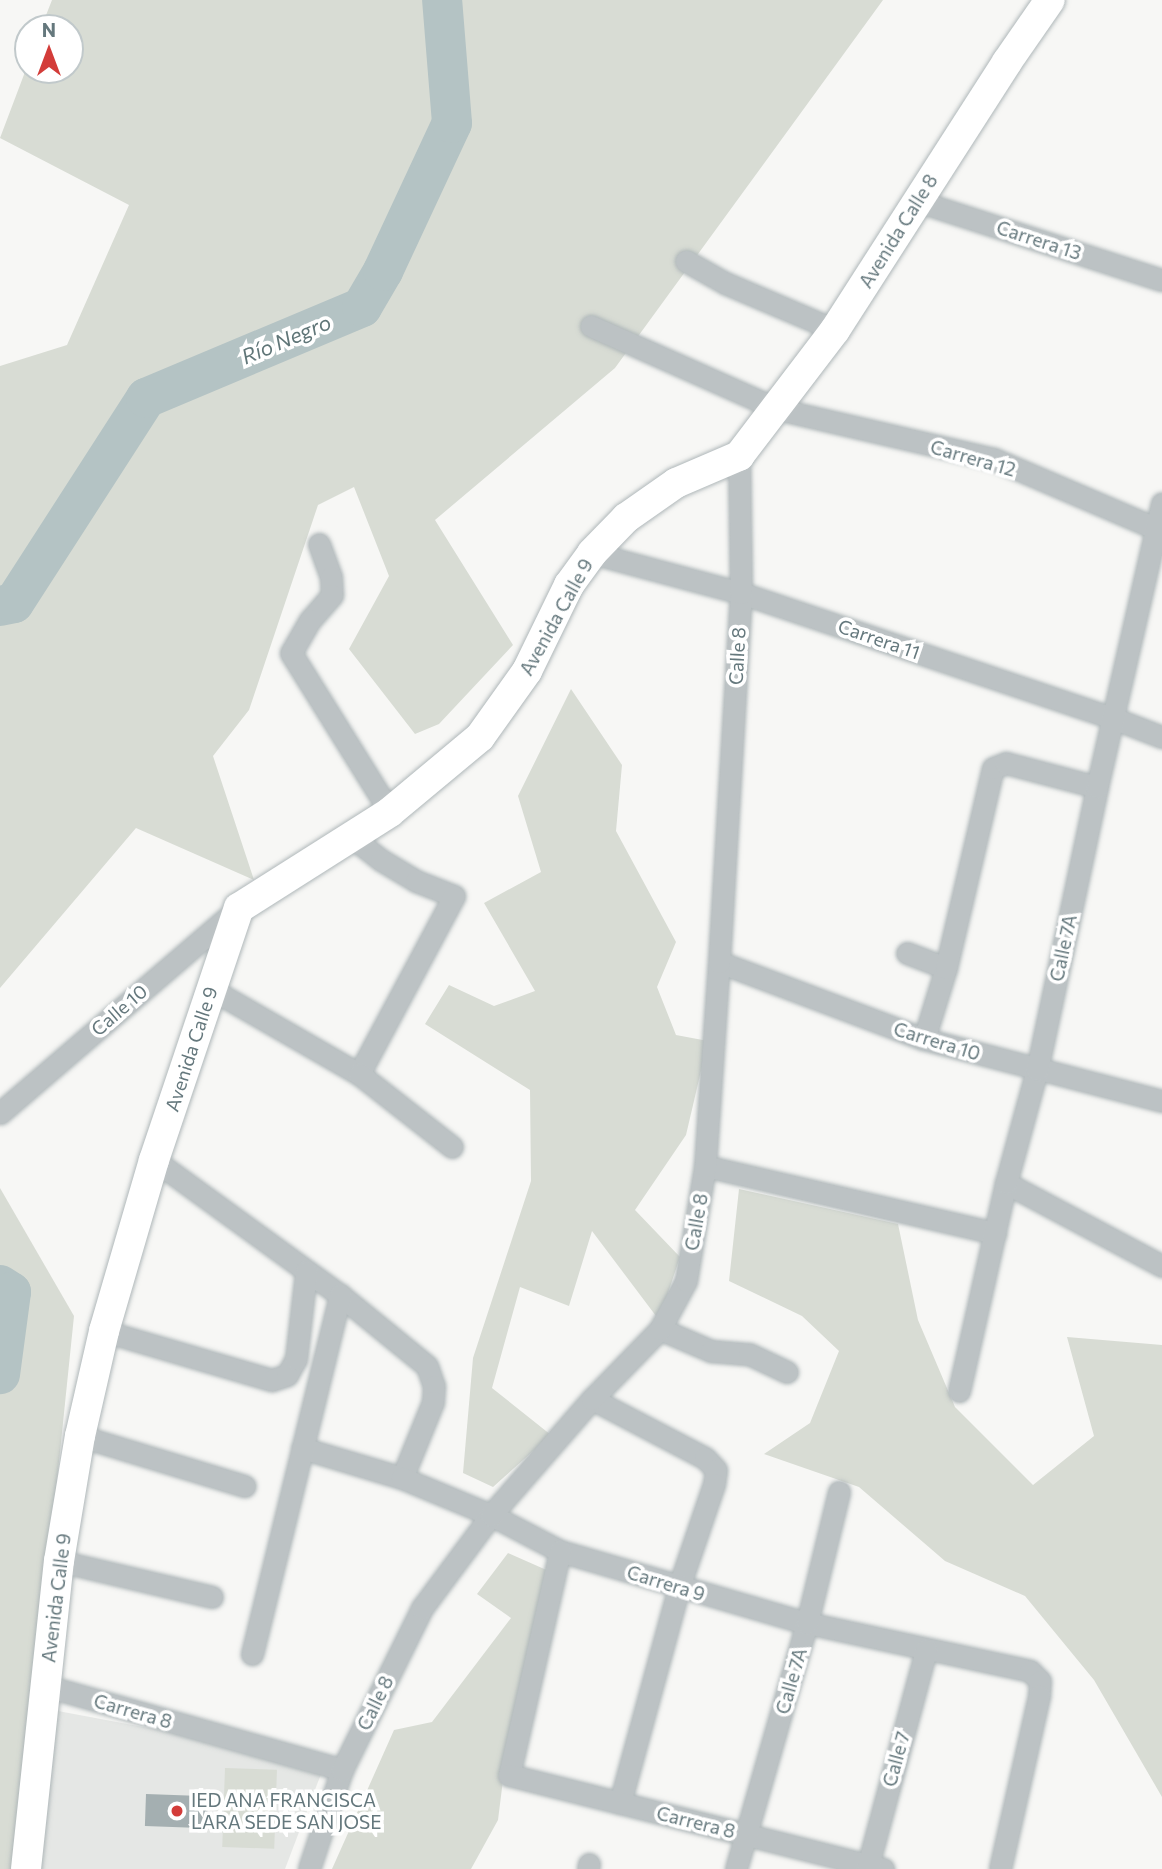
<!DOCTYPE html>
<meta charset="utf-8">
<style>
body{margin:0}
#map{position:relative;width:1162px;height:1869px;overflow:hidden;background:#f7f7f5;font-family:Commissioner,sans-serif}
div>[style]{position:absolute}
.built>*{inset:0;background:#e5e7e5}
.green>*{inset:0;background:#d8dcd4;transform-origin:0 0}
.river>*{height:40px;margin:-20px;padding:0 20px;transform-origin:20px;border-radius:20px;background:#b4c3c4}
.building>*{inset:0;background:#a4afb1;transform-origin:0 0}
.roads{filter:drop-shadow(0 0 2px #afb7b9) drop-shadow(0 0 2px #afb7b9)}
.street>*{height:21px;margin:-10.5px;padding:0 10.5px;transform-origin:10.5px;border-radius:10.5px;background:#bcc2c4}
.secondary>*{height:30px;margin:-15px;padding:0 15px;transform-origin:15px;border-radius:15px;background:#fff}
.dots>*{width:19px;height:19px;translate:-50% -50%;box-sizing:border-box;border:4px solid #fff;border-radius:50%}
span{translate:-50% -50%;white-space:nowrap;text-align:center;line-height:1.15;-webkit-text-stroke:7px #fff;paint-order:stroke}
.street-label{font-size:19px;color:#65787d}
.poi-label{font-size:19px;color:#65787d}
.left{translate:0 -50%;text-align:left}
.water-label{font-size:21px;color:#607678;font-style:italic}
.north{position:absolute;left:14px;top:14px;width:70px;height:70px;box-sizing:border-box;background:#fff;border:2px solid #c1c9cb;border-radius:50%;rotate:0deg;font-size:19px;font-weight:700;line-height:28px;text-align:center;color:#65787d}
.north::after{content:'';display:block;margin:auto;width:24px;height:32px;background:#d33c39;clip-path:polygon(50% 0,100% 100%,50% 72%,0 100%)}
</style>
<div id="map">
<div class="built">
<i style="clip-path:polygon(58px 1711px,170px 1732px,321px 1774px,285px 1869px,40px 1869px)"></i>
</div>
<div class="green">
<i style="clip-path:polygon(52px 0,883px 0,615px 368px,435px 520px,513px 645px,439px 724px,415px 734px,349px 649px,389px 576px,354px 487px,318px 505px,249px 710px,213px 756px,254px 880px,136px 828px,0 988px,0 366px,67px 345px,129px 205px,0 138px,28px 64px,28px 70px,70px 70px,70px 28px,41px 28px)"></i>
<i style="clip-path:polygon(571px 689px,622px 765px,616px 831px,676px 942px,657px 987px,676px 1035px,708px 1041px,686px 1135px,635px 1210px,680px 1257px,659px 1320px,592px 1231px,569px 1306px,520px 1287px,492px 1388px,551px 1435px,493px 1487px,463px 1473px,473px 1358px,531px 1181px,530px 1090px,425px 1024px,449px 985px,494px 1006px,535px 991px,484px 903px,541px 872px,518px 796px)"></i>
<i style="clip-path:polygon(0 1188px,74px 1316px,17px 1869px,0 1869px)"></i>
<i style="clip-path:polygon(739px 1189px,898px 1224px,918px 1320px,955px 1407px,1033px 1485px,1094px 1436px,1067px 1337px,1162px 1345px,1162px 1797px,1094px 1680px,1025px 1596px,945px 1561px,859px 1487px,764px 1454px,810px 1423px,839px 1351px,802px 1316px,729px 1281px)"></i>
<i style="clip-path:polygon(508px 1553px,551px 1572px,508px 1740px,498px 1820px,471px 1869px,332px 1869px,394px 1730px,432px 1722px,511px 1618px,477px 1594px)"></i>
<i style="left:225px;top:1768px;width:52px;height:79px;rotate:2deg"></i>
</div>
<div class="river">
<i style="left:0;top:606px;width:14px;rotate:-12deg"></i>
<i style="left:14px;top:603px;width:244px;rotate:-57.2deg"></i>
<i style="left:146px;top:398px;width:234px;rotate:-22.8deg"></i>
<i style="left:362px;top:307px;width:42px;rotate:-59.7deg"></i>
<i style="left:383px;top:271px;width:163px;rotate:-65deg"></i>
<i style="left:452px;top:123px;width:123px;rotate:-94.6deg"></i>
<i style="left:0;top:1285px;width:13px;rotate:32deg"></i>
<i style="left:11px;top:1292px;width:83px;rotate:97.6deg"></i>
</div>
<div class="building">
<i style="left:146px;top:1794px;width:62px;height:32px;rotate:2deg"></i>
</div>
<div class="roads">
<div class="street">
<i style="left:917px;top:201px;width:257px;rotate:17.9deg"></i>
<i style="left:686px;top:261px;width:45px;rotate:29.4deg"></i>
<i style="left:725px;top:283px;width:120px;rotate:23.1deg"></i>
<i style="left:591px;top:326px;width:204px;rotate:24deg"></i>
<i style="left:777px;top:409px;width:223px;rotate:13deg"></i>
<i style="left:994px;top:459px;width:183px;rotate:23.2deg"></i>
<i style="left:319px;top:544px;width:35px;rotate:70deg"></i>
<i style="left:331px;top:577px;width:18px;rotate:87deg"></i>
<i style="left:332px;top:595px;width:33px;rotate:131deg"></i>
<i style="left:310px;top:620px;width:38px;rotate:120deg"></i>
<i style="left:291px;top:653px;width:187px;rotate:58.1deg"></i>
<i style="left:592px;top:553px;width:154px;rotate:15deg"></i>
<i style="left:741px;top:593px;width:392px;rotate:18.6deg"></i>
<i style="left:1113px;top:718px;width:53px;rotate:21.2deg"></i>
<i style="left:349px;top:835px;width:41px;rotate:38deg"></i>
<i style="left:381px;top:860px;width:41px;rotate:31deg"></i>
<i style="left:416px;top:881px;width:41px;rotate:21.5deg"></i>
<i style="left:454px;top:896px;width:202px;rotate:118.1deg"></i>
<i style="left:907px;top:953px;width:42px;rotate:21deg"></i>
<i style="left:719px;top:962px;width:219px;rotate:20.6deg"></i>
<i style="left:924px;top:1039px;width:246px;rotate:14.6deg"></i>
<i style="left:211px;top:989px;width:171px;rotate:29.9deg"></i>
<i style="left:359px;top:1074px;width:118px;rotate:38.1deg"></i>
<i style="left:924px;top:1039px;width:74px;rotate:-72.8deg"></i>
<i style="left:946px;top:968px;width:205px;rotate:-76.8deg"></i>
<i style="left:993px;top:768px;width:14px;rotate:-21deg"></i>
<i style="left:1006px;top:763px;width:94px;rotate:14.8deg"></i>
<i style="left:0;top:1113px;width:313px;rotate:-40.7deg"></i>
<i style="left:154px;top:1160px;width:230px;rotate:36deg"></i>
<i style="left:340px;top:1295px;width:112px;rotate:39.2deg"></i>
<i style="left:427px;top:1366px;width:21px;rotate:71deg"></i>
<i style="left:434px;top:1386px;width:16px;rotate:94deg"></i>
<i style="left:433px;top:1402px;width:82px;rotate:112.2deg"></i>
<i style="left:705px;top:1166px;width:298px;rotate:13deg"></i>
<i style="left:1006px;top:1183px;width:177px;rotate:28deg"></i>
<i style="left:660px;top:1329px;width:56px;rotate:23.3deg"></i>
<i style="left:711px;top:1351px;width:38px;rotate:5deg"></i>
<i style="left:749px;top:1354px;width:42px;rotate:25.3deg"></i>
<i style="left:104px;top:1331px;width:175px;rotate:16.3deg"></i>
<i style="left:272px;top:1380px;width:16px;rotate:-18deg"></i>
<i style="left:287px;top:1375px;width:18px;rotate:-61deg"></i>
<i style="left:296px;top:1359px;width:88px;rotate:-83.4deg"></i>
<i style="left:959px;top:1391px;width:213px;rotate:-77.3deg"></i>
<i style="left:1006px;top:1183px;width:117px;rotate:-74.7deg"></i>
<i style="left:1037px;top:1070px;width:289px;rotate:-78deg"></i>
<i style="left:1097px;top:787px;width:291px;rotate:-77.1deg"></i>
<i style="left:592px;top:1399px;width:127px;rotate:27.6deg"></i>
<i style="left:705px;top:1458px;width:16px;rotate:47deg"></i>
<i style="left:716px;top:1470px;width:14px;rotate:98deg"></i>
<i style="left:714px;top:1484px;width:109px;rotate:108.8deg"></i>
<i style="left:679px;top:1587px;width:224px;rotate:105.3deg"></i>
<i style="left:80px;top:1436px;width:172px;rotate:16.9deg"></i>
<i style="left:302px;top:1448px;width:104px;rotate:16.7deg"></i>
<i style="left:402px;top:1478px;width:96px;rotate:22.6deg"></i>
<i style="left:491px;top:1515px;width:78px;rotate:27.6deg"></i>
<i style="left:560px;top:1551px;width:257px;rotate:16.3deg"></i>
<i style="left:807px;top:1623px;width:228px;rotate:12.1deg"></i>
<i style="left:1030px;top:1671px;width:14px;rotate:45deg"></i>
<i style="left:1040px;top:1681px;width:15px;rotate:94deg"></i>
<i style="left:1039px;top:1696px;width:177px;rotate:102.7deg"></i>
<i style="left:560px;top:1551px;width:230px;rotate:102.8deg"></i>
<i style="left:509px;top:1775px;width:386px;rotate:14.1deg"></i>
<i style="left:59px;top:1561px;width:157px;rotate:13.2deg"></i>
<i style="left:252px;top:1654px;width:370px;rotate:-76.2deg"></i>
<i style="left:46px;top:1686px;width:308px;rotate:15.8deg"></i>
<i style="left:309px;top:1869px;width:104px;rotate:-71.6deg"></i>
<i style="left:342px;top:1770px;width:181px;rotate:-63.7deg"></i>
<i style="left:422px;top:1608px;width:116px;rotate:-53.4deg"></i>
<i style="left:491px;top:1515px;width:154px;rotate:-49deg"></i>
<i style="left:592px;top:1399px;width:98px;rotate:-45.8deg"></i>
<i style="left:660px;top:1329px;width:55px;rotate:-61.6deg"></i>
<i style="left:686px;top:1281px;width:117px;rotate:-80.6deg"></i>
<i style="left:705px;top:1166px;width:204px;rotate:-86.1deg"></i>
<i style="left:719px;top:962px;width:370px;rotate:-86.6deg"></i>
<i style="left:741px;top:593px;width:137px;rotate:-90.8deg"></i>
<i style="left:588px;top:1869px;width:5px;rotate:-79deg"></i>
<i style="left:736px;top:1869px;width:256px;rotate:-73.9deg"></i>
<i style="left:807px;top:1623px;width:135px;rotate:-76.3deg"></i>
<i style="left:867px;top:1869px;width:227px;rotate:-74.9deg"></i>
</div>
<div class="secondary">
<i style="left:26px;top:1869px;width:310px;rotate:-83.9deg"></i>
<i style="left:59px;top:1561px;width:127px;rotate:-80.5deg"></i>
<i style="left:80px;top:1436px;width:108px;rotate:-77.1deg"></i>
<i style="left:104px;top:1331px;width:178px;rotate:-73.7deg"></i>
<i style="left:154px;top:1160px;width:266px;rotate:-71.4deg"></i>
<i style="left:239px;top:908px;width:179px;rotate:-32.4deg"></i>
<i style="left:390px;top:812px;width:117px;rotate:-39.8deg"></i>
<i style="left:480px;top:737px;width:81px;rotate:-54.5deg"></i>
<i style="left:527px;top:671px;width:96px;rotate:-64deg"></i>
<i style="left:569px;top:585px;width:39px;rotate:-54deg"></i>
<i style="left:592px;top:553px;width:49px;rotate:-45.8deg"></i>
<i style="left:626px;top:518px;width:61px;rotate:-35deg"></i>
<i style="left:676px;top:483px;width:69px;rotate:-23.2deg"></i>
<i style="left:739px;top:456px;width:158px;rotate:-52.7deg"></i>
<i style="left:835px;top:330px;width:318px;rotate:-57.3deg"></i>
<i style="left:1007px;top:62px;width:75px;rotate:-55.3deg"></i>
</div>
</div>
<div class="dots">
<i style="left:177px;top:1811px;background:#d33c39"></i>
</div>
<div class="street-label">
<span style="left:898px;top:231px;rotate:-58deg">Avenida Calle 8</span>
<span style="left:1039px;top:240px;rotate:18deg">Carrera 13</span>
<span style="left:973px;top:458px;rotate:16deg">Carrera 12</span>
<span style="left:556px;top:617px;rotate:-61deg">Avenida Calle 9</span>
<span style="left:879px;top:639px;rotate:19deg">Carrera 11</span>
<span style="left:737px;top:656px;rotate:-87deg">Calle 8</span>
<span style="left:1063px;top:948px;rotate:-78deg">Calle 7A</span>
<span style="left:119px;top:1010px;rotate:-41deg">Calle 10</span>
<span style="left:937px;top:1041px;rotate:17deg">Carrera 10</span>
<span style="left:191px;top:1049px;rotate:-72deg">Avenida Calle 9</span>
<span style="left:696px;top:1222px;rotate:-80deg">Calle 8</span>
<span style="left:666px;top:1583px;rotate:17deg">Carrera 9</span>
<span style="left:56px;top:1598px;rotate:-83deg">Avenida Calle 9</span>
<span style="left:791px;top:1681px;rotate:-74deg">Calle 7A</span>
<span style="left:375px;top:1703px;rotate:-64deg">Calle 8</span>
<span style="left:133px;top:1711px;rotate:16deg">Carrera 8</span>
<span style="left:896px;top:1759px;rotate:-75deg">Calle 7</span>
<span style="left:696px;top:1822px;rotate:14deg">Carrera 8</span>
</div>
<div class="poi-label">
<span class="left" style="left:191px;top:1811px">IED ANA FRANCISCA<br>LARA SEDE SAN JOSE</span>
</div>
<div class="water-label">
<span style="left:286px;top:339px;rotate:-23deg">Río Negro</span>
</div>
<div class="north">N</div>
</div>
